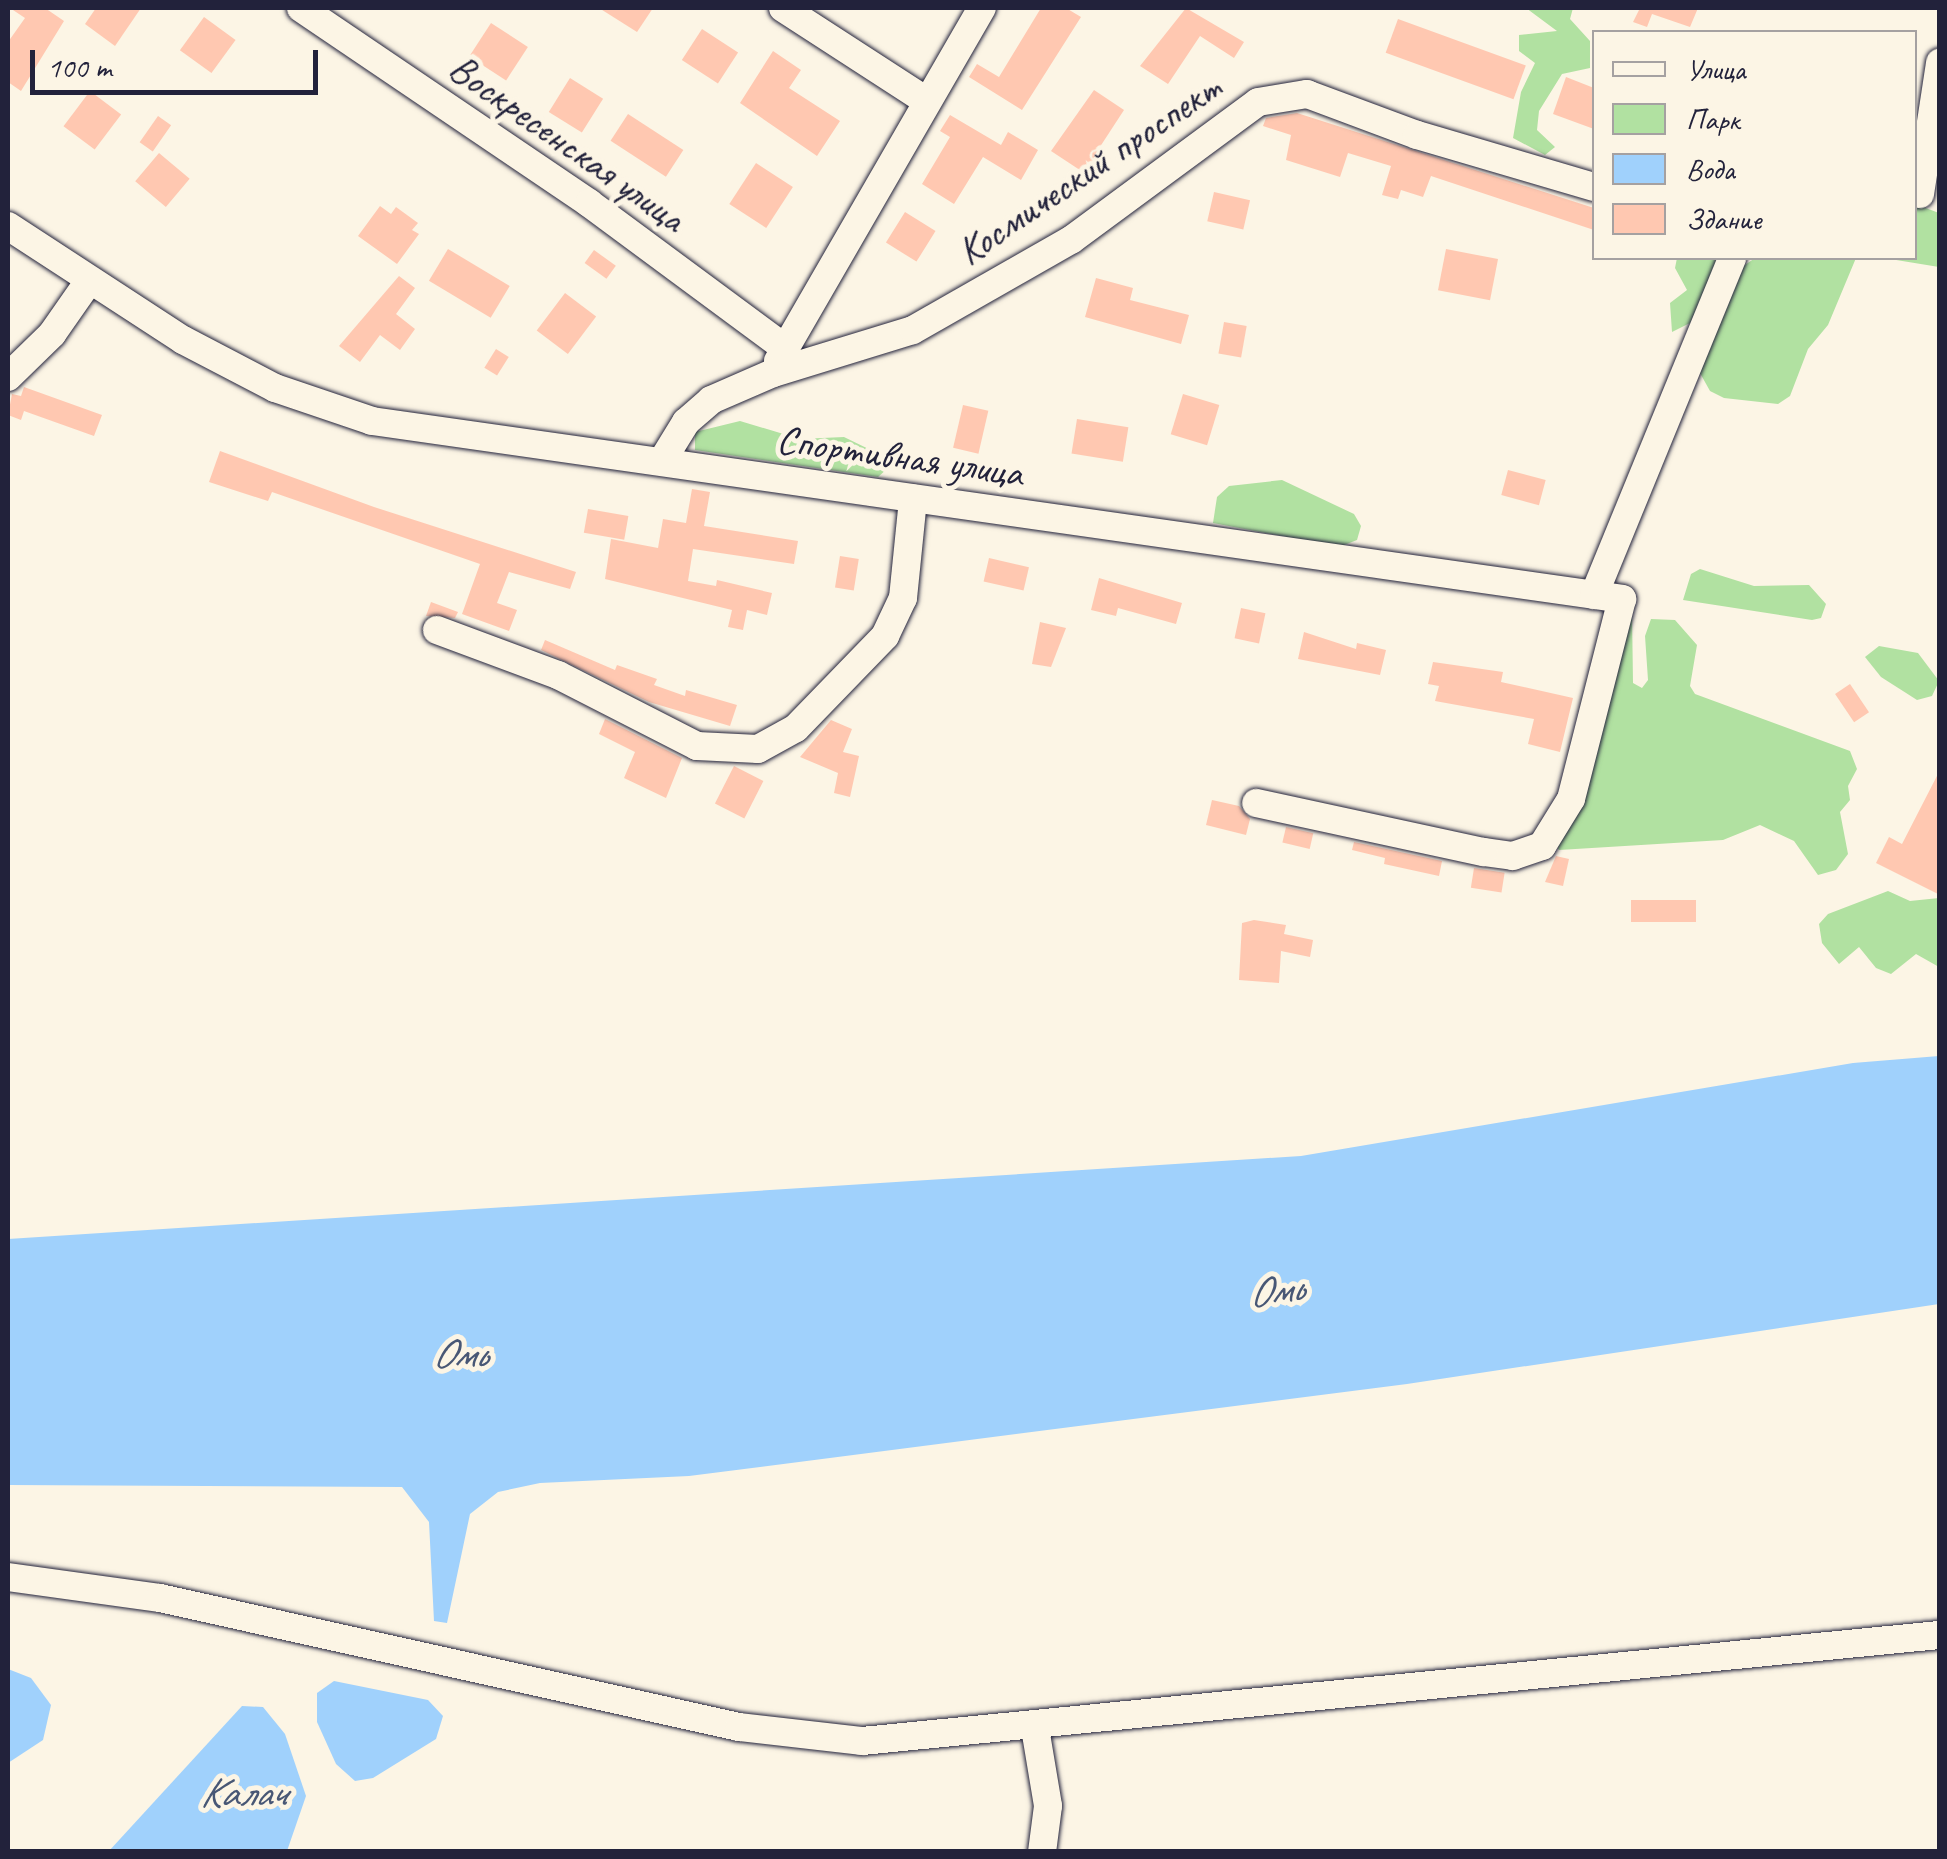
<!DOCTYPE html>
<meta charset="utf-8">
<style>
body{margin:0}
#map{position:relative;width:1947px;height:1859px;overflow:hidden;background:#fcf5e5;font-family:Caveat,sans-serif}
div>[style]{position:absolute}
.green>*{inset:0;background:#b1e1a1}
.water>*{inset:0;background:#a0d1fc}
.building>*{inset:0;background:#ffc8b1;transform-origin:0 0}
.roads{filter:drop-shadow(0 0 2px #22223b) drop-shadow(0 0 2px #22223b)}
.minor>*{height:28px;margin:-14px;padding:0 14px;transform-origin:14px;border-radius:14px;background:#fcf5e5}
span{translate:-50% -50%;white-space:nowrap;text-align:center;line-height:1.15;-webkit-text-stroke:10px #fcf5e5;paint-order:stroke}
.street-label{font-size:40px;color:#22223b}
.water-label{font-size:42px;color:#485775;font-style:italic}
.frame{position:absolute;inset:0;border:10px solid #22223b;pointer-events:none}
.legend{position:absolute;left:1592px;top:30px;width:325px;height:230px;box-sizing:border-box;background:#fcf5e5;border:2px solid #a5a1a1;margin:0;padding:12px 18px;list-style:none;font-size:30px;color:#22223b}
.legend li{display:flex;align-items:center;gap:20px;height:50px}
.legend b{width:50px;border:2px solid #a5a1a1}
.scale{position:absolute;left:30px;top:50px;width:288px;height:45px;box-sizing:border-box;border:5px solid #22223b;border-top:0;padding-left:12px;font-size:30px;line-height:35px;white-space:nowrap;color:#22223b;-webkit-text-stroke:8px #fcf5e5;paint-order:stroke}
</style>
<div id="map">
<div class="green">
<i style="clip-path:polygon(1526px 8px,1573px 8px,1570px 19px,1590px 41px,1590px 68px,1562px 74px,1539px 111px,1537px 130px,1555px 147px,1545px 155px,1513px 138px,1521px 92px,1535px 63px,1519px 51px,1519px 35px,1557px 31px)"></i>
<i style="clip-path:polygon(1915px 204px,1939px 213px,1939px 267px,1884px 258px,1914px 258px)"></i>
<i style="clip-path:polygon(1677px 258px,1714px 258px,1718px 265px,1690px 323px,1672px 332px,1670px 303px,1687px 290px,1675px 268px)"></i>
<i style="clip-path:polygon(1755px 258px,1856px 258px,1828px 325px,1808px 349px,1790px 396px,1778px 404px,1724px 398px,1710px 391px,1700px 373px,1742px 267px)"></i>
<i style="clip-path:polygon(740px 421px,800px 439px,844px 437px,881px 455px,888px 468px,878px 477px,695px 450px,695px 432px)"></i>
<i style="clip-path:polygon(1282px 480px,1354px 514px,1361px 526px,1357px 540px,1339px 547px,1213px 523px,1217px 497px,1229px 486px)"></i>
<i style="clip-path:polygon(1700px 569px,1754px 586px,1809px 585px,1826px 604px,1821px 618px,1812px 620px,1683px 600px,1691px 574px)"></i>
<i style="clip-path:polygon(1632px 611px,1633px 683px,1642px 688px,1648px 680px,1645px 636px,1651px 619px,1675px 620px,1697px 645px,1690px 686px,1695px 694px,1850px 751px,1857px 769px,1848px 786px,1850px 800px,1840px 812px,1848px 854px,1836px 870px,1818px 875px,1794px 841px,1760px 825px,1723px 840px,1559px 850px,1553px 841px)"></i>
<i style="clip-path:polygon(1879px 646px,1918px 653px,1939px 681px,1932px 696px,1917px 700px,1881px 677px,1865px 657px)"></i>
<i style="clip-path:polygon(1888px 891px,1910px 901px,1939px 898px,1939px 967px,1916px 954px,1891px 974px,1876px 968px,1859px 947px,1839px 964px,1822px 943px,1819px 924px,1828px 914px)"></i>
</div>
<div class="water">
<i style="clip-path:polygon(1939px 1056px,1939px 1304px,1407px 1384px,689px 1476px,540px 1483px,498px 1492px,470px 1514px,447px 1623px,434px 1621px,429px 1522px,402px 1487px,8px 1485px,8px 1239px,1301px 1156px,1853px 1063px)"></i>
<i style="clip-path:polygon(8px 1669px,31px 1678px,51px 1705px,43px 1740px,8px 1763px)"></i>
<i style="clip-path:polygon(334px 1681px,428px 1700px,443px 1716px,436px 1739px,373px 1778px,355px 1781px,336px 1764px,317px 1722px,317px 1693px)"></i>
<i style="clip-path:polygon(242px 1706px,263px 1707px,285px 1734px,306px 1796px,287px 1851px,109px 1851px)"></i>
</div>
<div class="building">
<i style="clip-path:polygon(10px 8px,45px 8px,64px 21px,21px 91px,8px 82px,8px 42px,25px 18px)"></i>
<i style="clip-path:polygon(96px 8px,141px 8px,115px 46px,85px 24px)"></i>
<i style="clip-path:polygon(599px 8px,653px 8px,637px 32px)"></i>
<i style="clip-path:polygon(1041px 8px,1066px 8px,1081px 17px,1022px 110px,969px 77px,977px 64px,999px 77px)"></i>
<i style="clip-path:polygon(1186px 8px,1244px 42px,1234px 58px,1200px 36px,1168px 84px,1140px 66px)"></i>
<i style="clip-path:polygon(1640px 8px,1698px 8px,1690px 27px,1652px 14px,1647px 27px,1633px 22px)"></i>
<i style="left:204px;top:17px;width:39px;height:41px;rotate:36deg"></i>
<i style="left:1398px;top:19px;width:136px;height:36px;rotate:20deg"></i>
<i style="left:491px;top:23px;width:44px;height:40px;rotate:33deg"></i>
<i style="left:702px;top:29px;width:43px;height:37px;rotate:33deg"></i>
<i style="clip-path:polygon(773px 51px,801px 70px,789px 88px,840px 121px,817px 156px,740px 103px)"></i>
<i style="clip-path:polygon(1566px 77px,1594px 88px,1594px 129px,1553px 114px)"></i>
<i style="left:570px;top:78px;width:39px;height:40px;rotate:32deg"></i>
<i style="clip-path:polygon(1094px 90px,1124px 110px,1094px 156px,1106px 163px,1095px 180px,1051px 151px)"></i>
<i style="left:90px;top:91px;width:39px;height:44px;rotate:37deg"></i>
<i style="clip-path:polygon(1297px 113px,1594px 208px,1594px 230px,1431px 176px,1423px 197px,1401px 190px,1398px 199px,1382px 195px,1391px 166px,1348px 153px,1340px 177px,1286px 160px,1291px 135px,1263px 126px,1266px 118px)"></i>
<i style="left:628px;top:114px;width:66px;height:32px;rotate:33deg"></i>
<i style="clip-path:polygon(950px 115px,1001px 145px,1008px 132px,1038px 150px,1021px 180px,983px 157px,954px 204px,922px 184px,950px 137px,940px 131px)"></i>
<i style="left:158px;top:116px;width:16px;height:32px;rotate:35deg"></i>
<i style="left:159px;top:153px;width:40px;height:37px;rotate:40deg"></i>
<i style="left:756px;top:163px;width:44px;height:49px;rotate:33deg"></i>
<i style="left:1214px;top:192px;width:37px;height:30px;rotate:13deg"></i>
<i style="clip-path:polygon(380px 206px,391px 214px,396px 207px,418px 223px,412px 230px,419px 234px,397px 264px,358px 236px)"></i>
<i style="left:905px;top:212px;width:36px;height:36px;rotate:32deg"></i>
<i style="left:448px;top:249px;width:72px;height:37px;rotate:31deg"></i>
<i style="left:1446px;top:249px;width:53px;height:42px;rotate:11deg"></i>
<i style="left:594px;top:250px;width:27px;height:16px;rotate:36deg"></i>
<i style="clip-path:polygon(399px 276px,415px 288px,396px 314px,415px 329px,400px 350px,380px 335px,360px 362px,339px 346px)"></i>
<i style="clip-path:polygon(1096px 278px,1133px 288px,1130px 300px,1189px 315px,1181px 344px,1085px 317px)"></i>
<i style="left:565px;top:293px;width:39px;height:47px;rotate:37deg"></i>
<i style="left:1224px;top:322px;width:23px;height:32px;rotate:10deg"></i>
<i style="left:496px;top:349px;width:15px;height:22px;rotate:32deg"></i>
<i style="clip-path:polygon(24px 387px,102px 415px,94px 436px,24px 411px,21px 420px,8px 415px,12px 394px,21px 396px)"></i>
<i style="left:1183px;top:394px;width:38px;height:42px;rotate:17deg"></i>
<i style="left:963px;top:405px;width:26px;height:44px;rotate:13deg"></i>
<i style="left:1077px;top:419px;width:52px;height:35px;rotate:9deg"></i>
<i style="clip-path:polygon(220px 451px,374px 507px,576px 572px,570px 589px,509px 572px,497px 603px,517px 610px,509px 631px,462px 614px,480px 564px,272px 492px,268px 501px,209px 482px)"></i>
<i style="left:1508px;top:470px;width:39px;height:26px;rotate:15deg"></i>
<i style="clip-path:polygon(692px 489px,710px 492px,704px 526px,798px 541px,794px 564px,693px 549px,688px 581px,716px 586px,717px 580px,772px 593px,767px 615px,747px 610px,743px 630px,728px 627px,732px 610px,605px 579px,611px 539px,658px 548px,663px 519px,686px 523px)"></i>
<i style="left:588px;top:509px;width:41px;height:24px;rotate:10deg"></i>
<i style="left:840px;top:556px;width:19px;height:32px;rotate:9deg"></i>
<i style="left:989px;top:558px;width:41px;height:24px;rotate:13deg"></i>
<i style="clip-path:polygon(1099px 578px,1182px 603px,1176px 624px,1118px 608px,1116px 616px,1091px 610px)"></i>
<i style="clip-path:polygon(431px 602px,458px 612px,455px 618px,426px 616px)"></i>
<i style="left:1241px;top:608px;width:25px;height:31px;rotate:12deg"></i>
<i style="clip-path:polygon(1040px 622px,1066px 628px,1051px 667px,1032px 664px)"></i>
<i style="clip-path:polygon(1304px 632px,1356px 649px,1357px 643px,1386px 650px,1380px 675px,1298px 659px)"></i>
<i style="clip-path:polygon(545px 640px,615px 670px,617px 665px,657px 679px,654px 685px,685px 696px,686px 690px,737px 705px,730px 726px,649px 702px,541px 650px)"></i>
<i style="clip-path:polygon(1433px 662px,1503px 672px,1501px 682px,1573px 698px,1560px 752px,1528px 744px,1534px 719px,1435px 701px,1439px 686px,1428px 684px)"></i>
<i style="left:1850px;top:684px;width:34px;height:18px;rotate:56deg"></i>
<i style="clip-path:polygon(605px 719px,682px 758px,666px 798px,624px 778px,635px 752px,599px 734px)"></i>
<i style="clip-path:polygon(831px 720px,852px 729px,843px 752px,859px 756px,850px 797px,834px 793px,838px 773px,800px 757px)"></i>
<i style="left:734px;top:766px;width:33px;height:42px;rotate:27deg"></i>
<i style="clip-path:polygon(1940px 770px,1940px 895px,1876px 863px,1889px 837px,1902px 844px)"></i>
<i style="clip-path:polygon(1212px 800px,1239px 806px,1250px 819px,1246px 835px,1206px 825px)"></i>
<i style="left:1286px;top:827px;width:28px;height:16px;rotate:13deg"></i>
<i style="clip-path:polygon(1354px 842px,1442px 861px,1439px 876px,1384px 864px,1385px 858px,1352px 850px)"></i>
<i style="clip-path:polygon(1556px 856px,1569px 859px,1563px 886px,1545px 882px)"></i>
<i style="left:1474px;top:868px;width:31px;height:20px;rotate:9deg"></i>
<i style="left:1696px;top:900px;width:22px;height:65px;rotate:90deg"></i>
<i style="clip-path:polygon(1254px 920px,1286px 925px,1284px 934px,1313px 940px,1310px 957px,1281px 951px,1279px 983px,1239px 980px,1242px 923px)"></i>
</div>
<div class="roads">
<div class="minor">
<i style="left:301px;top:8px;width:348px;rotate:34.1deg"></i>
<i style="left:589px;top:203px;width:244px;rotate:36.5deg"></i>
<i style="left:783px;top:8px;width:171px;rotate:32.9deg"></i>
<i style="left:1920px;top:194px;width:133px;rotate:-81.3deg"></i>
<i style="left:8px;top:226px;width:209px;rotate:33.1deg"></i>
<i style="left:183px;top:340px;width:104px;rotate:27.6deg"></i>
<i style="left:275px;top:388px;width:102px;rotate:18.8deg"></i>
<i style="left:372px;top:421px;width:1263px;rotate:8.1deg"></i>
<i style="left:1622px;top:599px;width:206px;rotate:104.3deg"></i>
<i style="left:1571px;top:799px;width:55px;rotate:121.7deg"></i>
<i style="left:1542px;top:846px;width:31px;rotate:161deg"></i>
<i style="left:1513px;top:856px;width:30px;rotate:-172deg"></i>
<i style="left:1483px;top:852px;width:232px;rotate:-167.8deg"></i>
<i style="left:778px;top:361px;width:408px;rotate:-60deg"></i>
<i style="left:8px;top:377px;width:62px;rotate:-44.3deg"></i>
<i style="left:52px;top:334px;width:65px;rotate:-55.1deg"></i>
<i style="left:662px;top:461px;width:46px;rotate:-58.4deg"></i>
<i style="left:686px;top:422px;width:33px;rotate:-41deg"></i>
<i style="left:711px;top:400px;width:68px;rotate:-23.5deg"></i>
<i style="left:773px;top:373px;width:146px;rotate:-17.1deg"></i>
<i style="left:913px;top:330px;width:182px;rotate:-29.7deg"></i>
<i style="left:1071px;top:240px;width:232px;rotate:-36.4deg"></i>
<i style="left:1258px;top:102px;width:50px;rotate:-9.3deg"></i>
<i style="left:1307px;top:94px;width:117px;rotate:20.4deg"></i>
<i style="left:1417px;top:135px;width:184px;rotate:16.4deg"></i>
<i style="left:1594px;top:595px;width:364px;rotate:-67.7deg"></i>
<i style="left:437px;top:630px;width:129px;rotate:20.4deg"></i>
<i style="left:558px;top:675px;width:156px;rotate:27.1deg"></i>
<i style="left:697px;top:746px;width:61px;rotate:2.8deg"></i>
<i style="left:758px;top:749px;width:43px;rotate:-28.9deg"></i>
<i style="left:796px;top:728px;width:128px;rotate:-45.9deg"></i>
<i style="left:885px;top:636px;width:42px;rotate:-64.7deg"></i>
<i style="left:903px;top:598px;width:100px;rotate:-84.2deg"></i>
<i style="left:8px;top:1577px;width:153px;rotate:7.9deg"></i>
<i style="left:160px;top:1598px;width:593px;rotate:12.56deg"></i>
<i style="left:739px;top:1727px;width:124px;rotate:6.5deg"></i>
<i style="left:862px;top:1741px;width:1083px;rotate:-5.62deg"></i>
<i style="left:1035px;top:1728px;width:79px;rotate:80.5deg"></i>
<i style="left:1048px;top:1806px;width:46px;rotate:97.4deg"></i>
</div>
</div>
<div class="street-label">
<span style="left:567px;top:143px;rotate:35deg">Воскресенская улица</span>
<span style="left:1089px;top:169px;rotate:-34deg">Космический проспект</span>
<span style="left:900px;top:456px;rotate:8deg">Спортивная улица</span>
</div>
<div class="water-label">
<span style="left:1275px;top:1291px;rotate:-7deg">Омь</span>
<span style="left:459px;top:1354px">Омь</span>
<span style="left:243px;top:1793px">Калач</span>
</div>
<div class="frame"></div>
<ul class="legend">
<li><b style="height:12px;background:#fcf5e5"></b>Улица</li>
<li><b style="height:28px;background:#b1e1a1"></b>Парк</li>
<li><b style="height:28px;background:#a0d1fc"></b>Вода</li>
<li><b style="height:28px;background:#ffc8b1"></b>Здание</li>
</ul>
<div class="scale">100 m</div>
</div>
